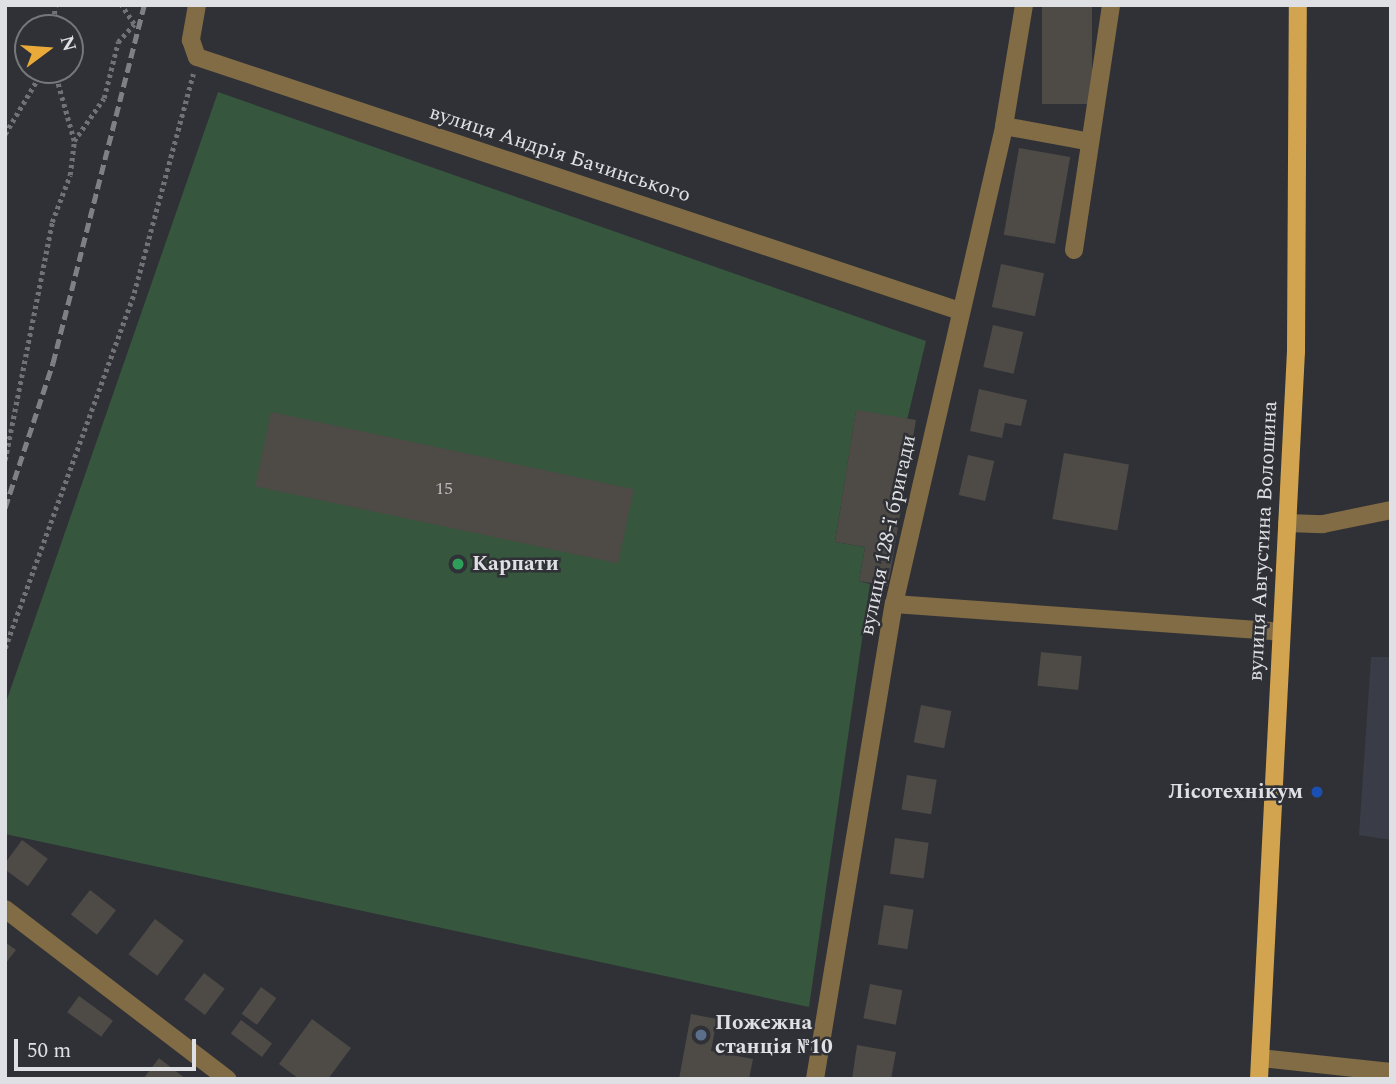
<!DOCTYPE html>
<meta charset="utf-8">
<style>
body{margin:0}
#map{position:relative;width:1396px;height:1084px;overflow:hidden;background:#2f3136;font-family:Spectral,serif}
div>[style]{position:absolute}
.built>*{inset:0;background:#3a3d47}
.green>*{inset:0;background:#36563d}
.building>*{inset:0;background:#4e4a46;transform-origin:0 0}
.path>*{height:4.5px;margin-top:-2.25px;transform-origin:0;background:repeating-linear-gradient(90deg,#707276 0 3.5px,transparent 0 7px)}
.minor>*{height:18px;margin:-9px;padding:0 9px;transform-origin:9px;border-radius:9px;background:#826c45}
.major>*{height:18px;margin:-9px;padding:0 9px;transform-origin:9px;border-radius:9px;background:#d2a450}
.rail>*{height:5px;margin-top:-2.5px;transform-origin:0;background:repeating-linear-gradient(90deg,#7e8084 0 10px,transparent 0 15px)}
.dots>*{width:19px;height:19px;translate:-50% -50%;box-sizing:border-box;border:4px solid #2f3136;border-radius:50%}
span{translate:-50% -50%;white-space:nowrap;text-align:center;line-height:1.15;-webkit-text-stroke:5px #2f3136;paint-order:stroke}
.number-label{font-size:18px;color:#bbbabc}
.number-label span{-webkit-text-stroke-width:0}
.street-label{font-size:21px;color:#dfe0e3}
.poi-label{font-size:21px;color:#dfe0e3;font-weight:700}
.left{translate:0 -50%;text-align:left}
.right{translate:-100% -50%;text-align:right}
.frame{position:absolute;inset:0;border:7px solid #dfe0e3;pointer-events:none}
.north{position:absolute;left:14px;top:14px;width:70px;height:70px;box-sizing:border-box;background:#2f3136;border:2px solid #75777b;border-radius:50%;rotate:74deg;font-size:19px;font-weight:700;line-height:28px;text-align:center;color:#dfe0e3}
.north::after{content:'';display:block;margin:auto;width:24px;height:32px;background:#eaaa39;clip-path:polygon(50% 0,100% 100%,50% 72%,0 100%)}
.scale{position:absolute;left:14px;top:1039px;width:182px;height:32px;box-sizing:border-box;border:4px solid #dfe0e3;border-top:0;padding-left:9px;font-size:21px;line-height:24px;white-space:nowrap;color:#dfe0e3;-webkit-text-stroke:5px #2f3136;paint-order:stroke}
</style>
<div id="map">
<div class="built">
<i style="clip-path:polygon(1371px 657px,1391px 657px,1391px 840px,1359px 835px)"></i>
</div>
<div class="green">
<i style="clip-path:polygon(218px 92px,926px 341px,907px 420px,856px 411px,835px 542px,865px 547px,859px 581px,870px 584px,809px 1007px,5px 834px,5px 705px)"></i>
</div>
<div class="building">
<i style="left:1042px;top:5px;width:50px;height:99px"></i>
<i style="left:1019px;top:148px;width:52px;height:88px;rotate:10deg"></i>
<i style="left:1001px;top:264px;width:44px;height:44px;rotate:12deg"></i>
<i style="left:993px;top:325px;width:31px;height:43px;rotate:13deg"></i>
<i style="clip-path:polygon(979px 389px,1027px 400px,1021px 426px,1005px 423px,1002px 438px,970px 431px)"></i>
<i style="clip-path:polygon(856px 410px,916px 420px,888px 586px,859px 581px,865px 547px,835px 542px)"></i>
<i style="left:271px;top:412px;width:371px;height:76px;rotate:12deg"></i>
<i style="left:1064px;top:453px;width:66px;height:67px;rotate:10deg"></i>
<i style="left:968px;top:455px;width:27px;height:41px;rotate:13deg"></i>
<i style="left:1041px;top:652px;width:41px;height:34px;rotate:6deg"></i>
<i style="left:921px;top:705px;width:31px;height:38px;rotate:11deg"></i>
<i style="left:907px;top:775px;width:30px;height:35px;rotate:9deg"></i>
<i style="left:895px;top:838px;width:34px;height:36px;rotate:8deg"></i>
<i style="left:22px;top:840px;width:32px;height:34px;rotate:36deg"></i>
<i style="left:90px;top:890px;width:33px;height:31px;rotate:38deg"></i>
<i style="left:884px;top:905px;width:30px;height:40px;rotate:9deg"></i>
<i style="left:155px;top:919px;width:36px;height:44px;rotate:37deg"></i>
<i style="clip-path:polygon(5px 942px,16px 950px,5px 964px)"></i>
<i style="left:204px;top:973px;width:26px;height:33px;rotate:37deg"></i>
<i style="left:870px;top:984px;width:33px;height:35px;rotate:11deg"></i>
<i style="left:261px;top:987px;width:19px;height:33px;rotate:36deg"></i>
<i style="left:79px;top:996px;width:42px;height:20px;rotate:36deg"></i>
<i style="clip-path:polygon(691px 1014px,717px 1019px,711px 1051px,753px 1059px,749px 1079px,679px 1079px)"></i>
<i style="clip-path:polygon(312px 1019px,351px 1048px,328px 1079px,299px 1079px,279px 1064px)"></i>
<i style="left:241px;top:1020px;width:39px;height:17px;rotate:37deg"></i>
<i style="clip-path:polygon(857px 1045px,896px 1052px,891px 1079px,852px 1079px)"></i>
<i style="clip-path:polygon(159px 1058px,186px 1079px,143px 1079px)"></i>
</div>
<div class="path">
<i style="left:53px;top:28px;width:23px;rotate:-85deg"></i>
<i style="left:5px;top:134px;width:74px;rotate:-59.3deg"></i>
<i style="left:74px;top:141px;width:52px;rotate:-55.1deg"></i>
<i style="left:104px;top:98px;width:58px;rotate:-76deg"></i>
<i style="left:118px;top:42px;width:24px;rotate:-48deg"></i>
<i style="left:134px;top:24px;width:23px;rotate:-124deg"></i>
<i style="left:5px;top:460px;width:243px;rotate:-78.8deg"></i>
<i style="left:52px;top:222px;width:50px;rotate:-69deg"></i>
<i style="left:70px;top:175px;width:34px;rotate:-83deg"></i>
<i style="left:74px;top:141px;width:74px;rotate:-105.7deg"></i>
<i style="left:5px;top:648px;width:378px;rotate:-70deg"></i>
<i style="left:134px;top:293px;width:227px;rotate:-74.9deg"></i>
</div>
<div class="minor">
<i style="left:197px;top:5px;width:36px;rotate:100deg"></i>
<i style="left:191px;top:40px;width:18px;rotate:71deg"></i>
<i style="left:197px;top:57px;width:804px;rotate:18.41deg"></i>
<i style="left:1004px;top:126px;width:83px;rotate:10.4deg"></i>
<i style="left:1074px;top:250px;width:248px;rotate:-81.4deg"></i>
<i style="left:1287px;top:523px;width:36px;rotate:2deg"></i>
<i style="left:1323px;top:524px;width:69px;rotate:-11.6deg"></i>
<i style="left:894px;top:604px;width:387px;rotate:4.1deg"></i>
<i style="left:5px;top:909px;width:280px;rotate:37.4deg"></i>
<i style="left:1260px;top:1058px;width:132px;rotate:6.1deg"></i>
<i style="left:815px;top:1079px;width:482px;rotate:-80.6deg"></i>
<i style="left:894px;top:604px;width:490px;rotate:-77deg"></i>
<i style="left:1004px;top:126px;width:123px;rotate:-80.6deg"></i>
</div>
<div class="major">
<i style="left:1259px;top:1079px;width:728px;rotate:-87.09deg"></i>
<i style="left:1296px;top:352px;width:347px;rotate:-89.7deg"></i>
</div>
<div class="rail">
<i style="left:5px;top:508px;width:153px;rotate:-71.7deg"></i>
<i style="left:53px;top:363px;width:369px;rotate:-75.7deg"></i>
</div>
<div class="dots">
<i style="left:458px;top:564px;background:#2e9e5b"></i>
<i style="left:1317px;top:792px;background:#1a4fb4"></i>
<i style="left:701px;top:1035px;background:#5c6f8a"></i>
</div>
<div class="number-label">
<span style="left:444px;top:489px">15</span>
</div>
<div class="street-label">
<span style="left:560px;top:154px;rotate:18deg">вулиця Андрія Бачинського</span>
<span style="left:888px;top:535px;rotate:-78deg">вулиця 128-ї бригади</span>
<span style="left:1263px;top:541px;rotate:-87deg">вулиця Августина Волошина</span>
</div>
<div class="poi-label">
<span class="left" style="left:472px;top:564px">Карпати</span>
<span class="right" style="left:1303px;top:792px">Лісотехнікум</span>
<span class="left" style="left:715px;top:1035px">Пожежна<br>станція №10</span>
</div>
<div class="frame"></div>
<div class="north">N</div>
<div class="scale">50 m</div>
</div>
